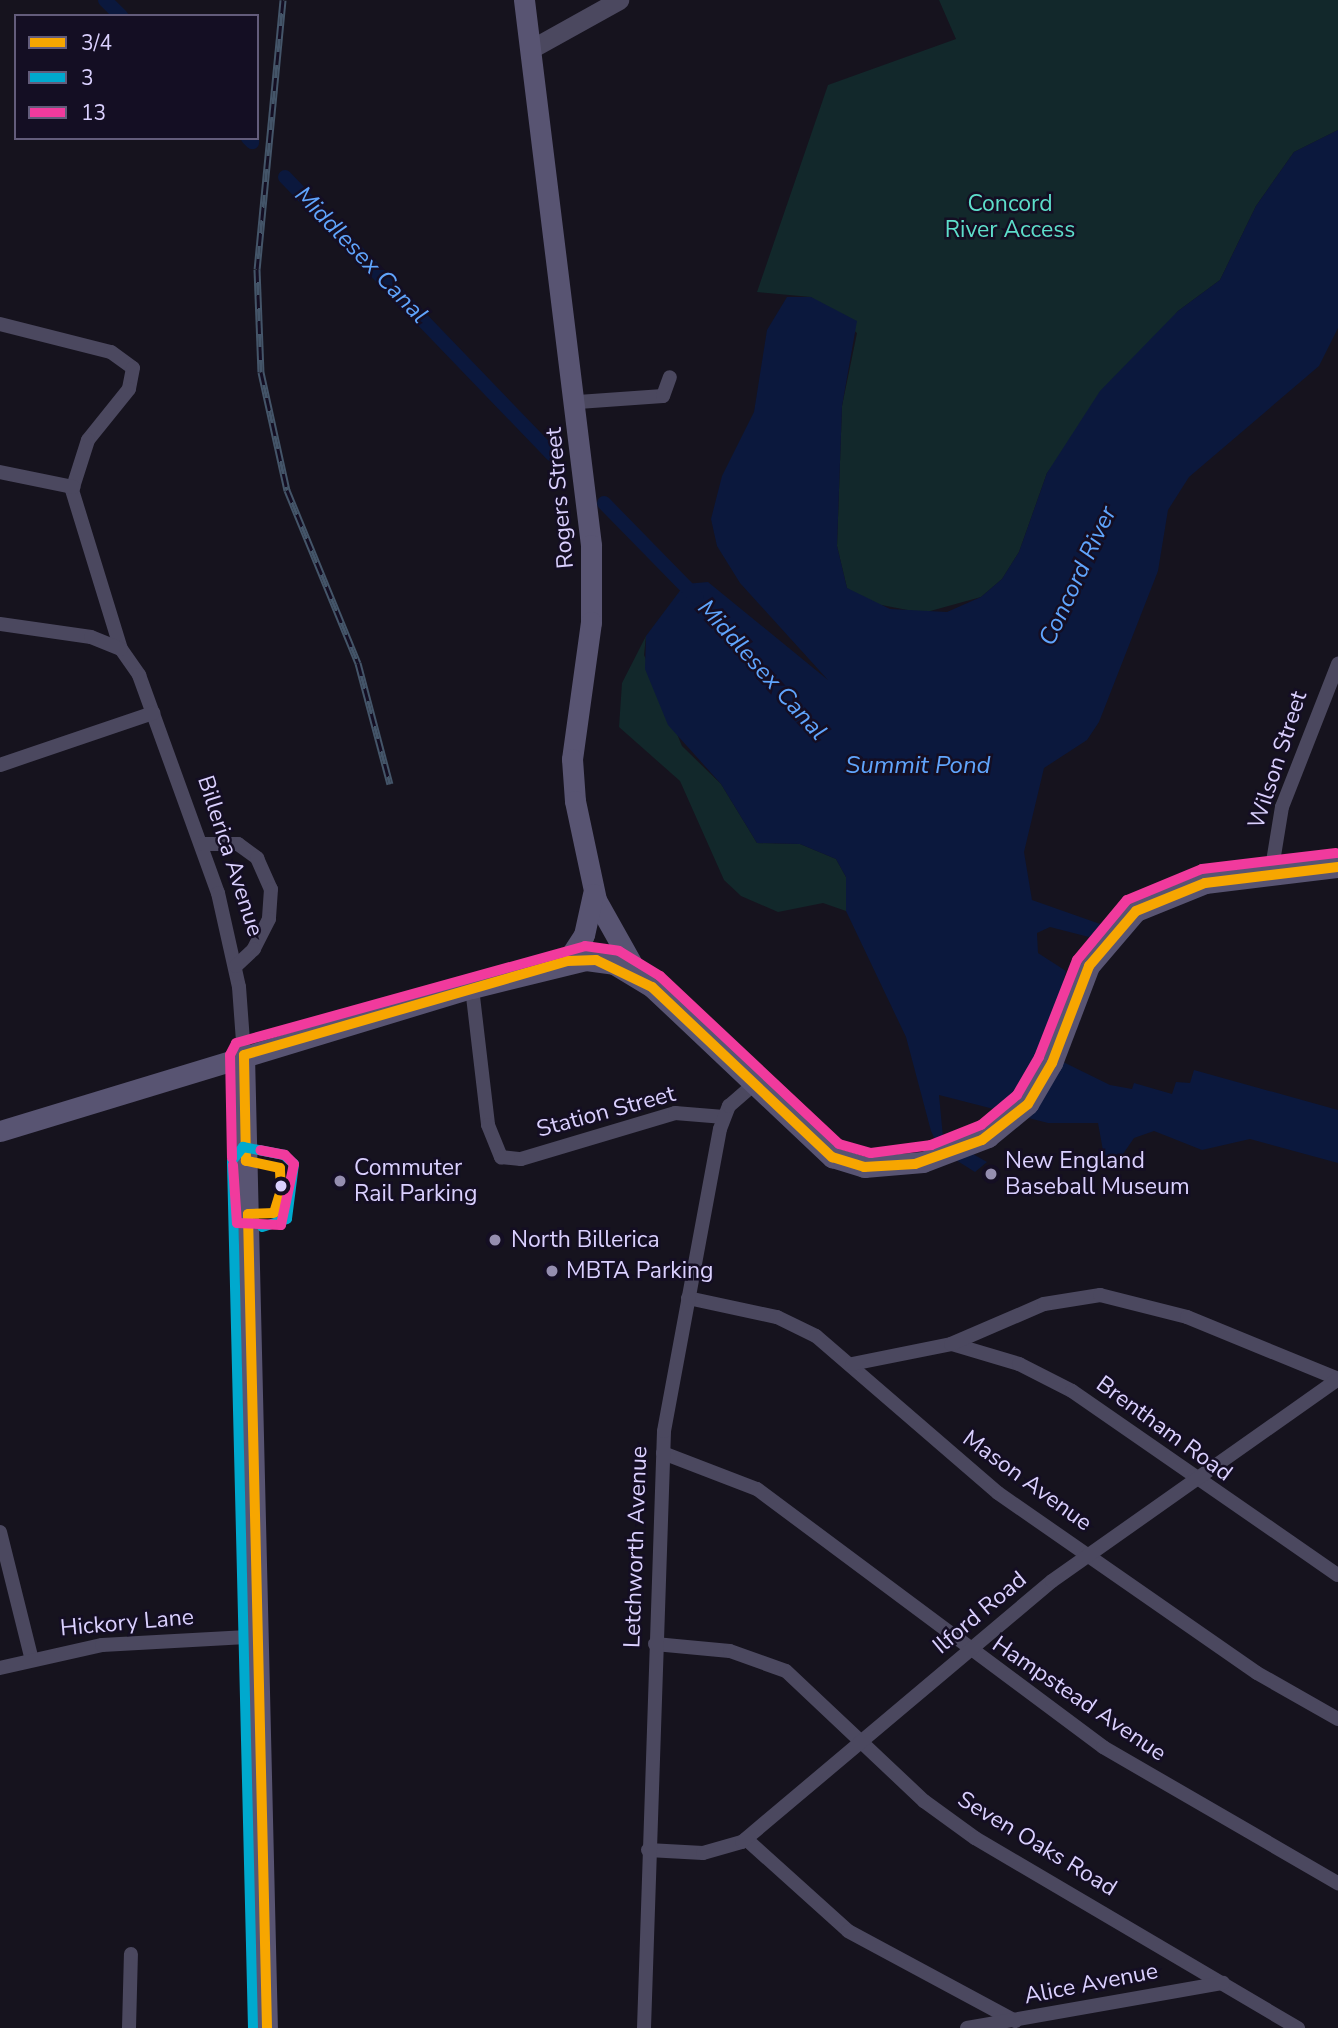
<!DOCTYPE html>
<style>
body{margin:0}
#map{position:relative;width:1338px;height:2028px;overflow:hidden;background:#16131e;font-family:"Nunito Sans",sans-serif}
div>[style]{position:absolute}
.green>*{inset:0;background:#12282b}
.water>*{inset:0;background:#0b183d}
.canal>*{height:14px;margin:-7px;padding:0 7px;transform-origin:7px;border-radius:7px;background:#0b183d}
.minor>*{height:14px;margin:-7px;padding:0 7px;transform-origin:7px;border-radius:7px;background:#4b485f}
.tertiary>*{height:19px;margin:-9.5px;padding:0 9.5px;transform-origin:9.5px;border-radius:9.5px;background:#4b485f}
.secondary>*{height:21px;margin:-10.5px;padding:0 10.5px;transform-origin:10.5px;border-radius:10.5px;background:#585472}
.rail>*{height:7px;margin-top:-3.5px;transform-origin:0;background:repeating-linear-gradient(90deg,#140e23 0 13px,#445569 0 26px);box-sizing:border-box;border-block:2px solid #445569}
.bus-1>*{height:10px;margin:-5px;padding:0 5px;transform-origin:5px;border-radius:5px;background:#f7a600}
.bus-2>*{height:10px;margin:-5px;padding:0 5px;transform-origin:5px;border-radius:5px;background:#00a9ce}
.bus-3>*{height:10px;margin:-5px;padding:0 5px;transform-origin:5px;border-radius:5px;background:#f13a9d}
.dots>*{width:19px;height:19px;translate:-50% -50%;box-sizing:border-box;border:4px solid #140e23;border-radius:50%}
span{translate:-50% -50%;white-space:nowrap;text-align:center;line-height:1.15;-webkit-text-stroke:5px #140e23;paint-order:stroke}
.park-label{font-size:23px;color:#5ddeca}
.street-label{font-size:23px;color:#dad0fe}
.poi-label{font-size:23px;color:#dad0fe}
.left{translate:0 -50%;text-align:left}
.water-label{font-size:24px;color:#60a5fd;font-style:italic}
.legend{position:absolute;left:14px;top:14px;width:245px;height:126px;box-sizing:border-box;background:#140e23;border:2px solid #635c7b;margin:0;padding:9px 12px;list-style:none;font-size:21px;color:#dad0fe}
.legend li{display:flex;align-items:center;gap:14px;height:35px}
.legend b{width:35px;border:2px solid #635c7b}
</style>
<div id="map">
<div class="green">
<i style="clip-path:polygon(939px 0,1338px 0,1338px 130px,1294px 152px,1256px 206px,1220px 280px,1178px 311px,1047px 473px,1019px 552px,1002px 579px,981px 597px,923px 613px,866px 602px,847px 588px,837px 546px,842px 406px,857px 333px,811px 297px,757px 292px,828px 85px,956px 39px)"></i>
<i style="clip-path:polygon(646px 636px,644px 655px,682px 746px,721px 784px,757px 843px,800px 844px,836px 859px,846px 877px,846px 911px,823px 903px,778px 912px,741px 896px,724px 880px,680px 781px,619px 727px,622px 683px)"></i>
</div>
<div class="water">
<i style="clip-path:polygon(1338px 130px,1338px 328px,1319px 366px,1189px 477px,1168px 510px,1158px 571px,1099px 722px,1087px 740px,1044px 768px,1024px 852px,1032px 900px,1103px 925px,1089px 937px,1050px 927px,1037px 933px,1038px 953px,1066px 971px,1047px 1047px,1037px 1057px,1045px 1053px,1110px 1085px,1132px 1089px,1134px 1083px,1172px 1094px,1176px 1082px,1190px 1083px,1194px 1070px,1338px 1110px,1338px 1163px,1250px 1139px,1202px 1150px,1154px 1131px,1134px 1138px,1123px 1154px,1104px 1156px,1098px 1123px,1048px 1123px,939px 1095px,943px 1137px,987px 1162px,975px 1172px,940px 1150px,931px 1131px,906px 1037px,846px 911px,846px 877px,836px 859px,800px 844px,757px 843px,721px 784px,668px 725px,645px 669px,646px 636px,685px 584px,708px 582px,828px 680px,740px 583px,717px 546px,711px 519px,722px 476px,754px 412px,767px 330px,787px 297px,811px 297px,857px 321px,842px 406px,837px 546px,847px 588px,890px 609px,947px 612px,981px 597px,1002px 579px,1019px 552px,1047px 473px,1100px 391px,1178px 311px,1220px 280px,1256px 206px,1294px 152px)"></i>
</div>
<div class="canal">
<i style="left:105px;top:0;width:23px;rotate:45deg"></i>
<i style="left:248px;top:138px;width:6px;rotate:45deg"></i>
<i style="left:285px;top:177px;width:385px;rotate:46.1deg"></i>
<i style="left:604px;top:503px;width:132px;rotate:45.6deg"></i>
</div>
<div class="minor">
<i style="left:0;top:324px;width:114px;rotate:14.2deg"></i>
<i style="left:111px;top:352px;width:27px;rotate:36deg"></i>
<i style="left:133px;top:368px;width:21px;rotate:101deg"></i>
<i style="left:129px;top:389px;width:65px;rotate:128.8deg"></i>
<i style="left:88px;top:440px;width:52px;rotate:107.7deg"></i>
<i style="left:72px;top:490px;width:166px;rotate:72.9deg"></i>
<i style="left:121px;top:649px;width:32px;rotate:55deg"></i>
<i style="left:139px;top:675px;width:232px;rotate:70.1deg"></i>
<i style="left:218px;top:893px;width:96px;rotate:77.4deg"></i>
<i style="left:239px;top:987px;width:68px;rotate:85.8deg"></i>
<i style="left:578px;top:402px;width:85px;rotate:-4deg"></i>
<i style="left:663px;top:396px;width:20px;rotate:-70deg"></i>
<i style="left:0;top:472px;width:75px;rotate:11.6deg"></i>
<i style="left:0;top:624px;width:92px;rotate:8.1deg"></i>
<i style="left:91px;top:637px;width:32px;rotate:22deg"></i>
<i style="left:0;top:765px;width:162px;rotate:-18.8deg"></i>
<i style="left:202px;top:844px;width:36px"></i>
<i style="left:238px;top:844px;width:24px;rotate:36deg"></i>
<i style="left:257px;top:858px;width:34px;rotate:66deg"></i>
<i style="left:271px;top:889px;width:30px;rotate:94deg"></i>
<i style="left:269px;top:919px;width:34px;rotate:117deg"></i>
<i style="left:254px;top:949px;width:25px;rotate:137deg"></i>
<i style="left:1271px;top:874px;width:68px;rotate:-80.7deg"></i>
<i style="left:1282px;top:807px;width:154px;rotate:-68.6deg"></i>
<i style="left:472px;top:988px;width:138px;rotate:83.3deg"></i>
<i style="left:488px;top:1125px;width:35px;rotate:68deg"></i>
<i style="left:501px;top:1157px;width:20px;rotate:6deg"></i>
<i style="left:521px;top:1159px;width:161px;rotate:-16.6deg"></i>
<i style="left:675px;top:1113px;width:49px;rotate:4.7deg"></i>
<i style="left:688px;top:1298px;width:91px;rotate:12.1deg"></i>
<i style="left:777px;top:1317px;width:43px;rotate:26deg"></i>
<i style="left:816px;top:1336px;width:240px;rotate:40.8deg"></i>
<i style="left:998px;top:1493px;width:315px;rotate:34.8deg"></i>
<i style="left:1257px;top:1673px;width:93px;rotate:29.6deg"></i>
<i style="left:952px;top:1344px;width:70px;rotate:16.6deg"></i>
<i style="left:1019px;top:1364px;width:59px;rotate:27deg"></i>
<i style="left:1072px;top:1391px;width:323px;rotate:34.7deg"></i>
<i style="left:852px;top:1364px;width:101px;rotate:-11.4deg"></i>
<i style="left:951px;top:1344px;width:101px;rotate:-23.3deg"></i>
<i style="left:1044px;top:1304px;width:57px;rotate:-9.1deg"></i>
<i style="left:1100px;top:1295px;width:90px;rotate:14.2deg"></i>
<i style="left:1187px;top:1317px;width:163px;rotate:22.3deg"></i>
<i style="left:663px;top:1453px;width:101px;rotate:21deg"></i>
<i style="left:757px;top:1489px;width:432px;rotate:36.7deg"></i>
<i style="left:1103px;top:1747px;width:272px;rotate:30.1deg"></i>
<i style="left:0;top:1532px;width:128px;rotate:76deg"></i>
<i style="left:655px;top:1644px;width:75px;rotate:5.3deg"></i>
<i style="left:730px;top:1651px;width:59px;rotate:19.7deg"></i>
<i style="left:786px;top:1671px;width:190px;rotate:43.3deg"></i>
<i style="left:924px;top:1801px;width:63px;rotate:36deg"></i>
<i style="left:975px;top:1838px;width:375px;rotate:30.5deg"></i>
<i style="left:0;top:1668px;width:105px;rotate:-12.7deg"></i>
<i style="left:102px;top:1645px;width:159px;rotate:-3.2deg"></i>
<i style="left:746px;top:1839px;width:137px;rotate:42deg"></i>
<i style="left:848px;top:1931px;width:190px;rotate:28.3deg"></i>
<i style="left:648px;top:1850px;width:55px;rotate:3.1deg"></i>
<i style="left:703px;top:1853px;width:41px;rotate:-15.8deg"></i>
<i style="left:742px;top:1842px;width:405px;rotate:-40.1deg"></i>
<i style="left:1052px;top:1581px;width:350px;rotate:-35.2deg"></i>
<i style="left:129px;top:2028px;width:74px;rotate:-88.5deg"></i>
<i style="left:644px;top:2028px;width:597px;rotate:-88.08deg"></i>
<i style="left:664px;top:1431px;width:307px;rotate:-79.5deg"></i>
<i style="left:720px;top:1129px;width:25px;rotate:-69deg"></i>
<i style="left:729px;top:1106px;width:32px;rotate:-41deg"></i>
<i style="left:967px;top:2028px;width:260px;rotate:-10deg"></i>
</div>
<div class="tertiary">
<i style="left:531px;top:49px;width:101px;rotate:-29.1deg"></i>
</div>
<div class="secondary">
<i style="left:524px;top:0;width:549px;rotate:82.99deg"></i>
<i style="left:591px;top:545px;width:77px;rotate:90deg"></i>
<i style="left:591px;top:622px;width:138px;rotate:97.9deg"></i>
<i style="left:572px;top:759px;width:42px;rotate:85.9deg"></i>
<i style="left:575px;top:801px;width:101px;rotate:78deg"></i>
<i style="left:596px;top:900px;width:84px;rotate:60.7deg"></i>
<i style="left:567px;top:961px;width:31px;rotate:-57deg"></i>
<i style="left:584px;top:935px;width:42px;rotate:-77.6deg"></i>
<i style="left:244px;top:1055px;width:973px;rotate:88.65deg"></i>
<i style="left:0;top:1131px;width:493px;rotate:-16.9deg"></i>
<i style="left:472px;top:988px;width:117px;rotate:-13.8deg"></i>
<i style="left:586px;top:960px;width:28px;rotate:8deg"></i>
<i style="left:614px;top:964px;width:44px;rotate:31.2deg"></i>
<i style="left:652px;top:987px;width:248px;rotate:43.4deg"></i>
<i style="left:832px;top:1157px;width:34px;rotate:17deg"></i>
<i style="left:864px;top:1167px;width:59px;rotate:-4.8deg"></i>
<i style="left:923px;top:1162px;width:70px;rotate:-21deg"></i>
<i style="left:988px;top:1137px;width:52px;rotate:-39.5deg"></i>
<i style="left:1028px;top:1104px;width:48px;rotate:-59.7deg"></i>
<i style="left:1052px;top:1063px;width:104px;rotate:-69.1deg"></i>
<i style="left:1089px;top:966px;width:72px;rotate:-49.5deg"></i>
<i style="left:1136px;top:911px;width:74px;rotate:-22.1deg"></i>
<i style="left:1205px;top:883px;width:134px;rotate:-6.9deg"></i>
</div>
<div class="rail">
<i style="left:283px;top:0;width:270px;rotate:95.5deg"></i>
<i style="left:257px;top:269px;width:103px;rotate:87.8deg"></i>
<i style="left:261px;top:372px;width:121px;rotate:77.6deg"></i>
<i style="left:287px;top:490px;width:187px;rotate:67.7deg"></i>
<i style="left:358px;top:663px;width:125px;rotate:75.2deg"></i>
</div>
<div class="bus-1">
<i style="left:267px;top:2028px;width:814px;rotate:-91.34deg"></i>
<i style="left:248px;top:1214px;width:26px;rotate:-2deg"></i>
<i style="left:274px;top:1213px;width:24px;rotate:-73deg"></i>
<i style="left:281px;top:1190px;width:22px;rotate:-93deg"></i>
<i style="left:280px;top:1168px;width:35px;rotate:-168deg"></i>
<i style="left:246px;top:1161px;width:106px;rotate:-91.1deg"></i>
<i style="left:244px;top:1055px;width:336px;rotate:-16.2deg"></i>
<i style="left:567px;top:961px;width:29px;rotate:-2deg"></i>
<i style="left:596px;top:960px;width:62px;rotate:25.7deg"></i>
<i style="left:652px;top:987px;width:248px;rotate:43.4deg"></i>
<i style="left:832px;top:1157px;width:34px;rotate:17deg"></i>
<i style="left:864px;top:1167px;width:51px;rotate:-3.4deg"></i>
<i style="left:915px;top:1164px;width:71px;rotate:-19.7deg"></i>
<i style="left:982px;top:1140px;width:58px;rotate:-38deg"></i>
<i style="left:1028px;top:1104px;width:48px;rotate:-59.7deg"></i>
<i style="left:1052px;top:1063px;width:104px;rotate:-69.1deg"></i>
<i style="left:1089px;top:966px;width:72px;rotate:-49.5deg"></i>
<i style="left:1136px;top:911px;width:74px;rotate:-22.1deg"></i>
<i style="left:1205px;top:883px;width:134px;rotate:-6.9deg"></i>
</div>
<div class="bus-2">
<i style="left:253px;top:2028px;width:867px;rotate:-91.39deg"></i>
<i style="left:232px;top:1161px;width:18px;rotate:-52deg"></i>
<i style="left:243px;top:1147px;width:42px;rotate:11deg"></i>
<i style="left:284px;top:1155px;width:13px;rotate:42deg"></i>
<i style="left:294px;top:1164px;width:55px;rotate:97.3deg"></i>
<i style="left:287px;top:1219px;width:26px;rotate:162deg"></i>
</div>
<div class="bus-3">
<i style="left:232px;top:1158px;width:103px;rotate:-91.1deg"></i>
<i style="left:230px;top:1055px;width:13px;rotate:-63deg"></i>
<i style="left:236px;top:1043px;width:362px;rotate:-15.5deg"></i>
<i style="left:585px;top:946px;width:34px;rotate:8deg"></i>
<i style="left:619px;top:951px;width:48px;rotate:31.4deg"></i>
<i style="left:660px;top:976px;width:245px;rotate:43.2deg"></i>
<i style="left:839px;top:1144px;width:33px;rotate:16deg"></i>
<i style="left:871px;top:1153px;width:61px;rotate:-7.6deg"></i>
<i style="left:931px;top:1145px;width:54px;rotate:-21.8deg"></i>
<i style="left:981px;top:1125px;width:47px;rotate:-39.8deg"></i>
<i style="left:1017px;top:1095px;width:44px;rotate:-59.9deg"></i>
<i style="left:1039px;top:1057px;width:104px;rotate:-68.6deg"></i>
<i style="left:1077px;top:960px;width:78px;rotate:-50.2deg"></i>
<i style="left:1127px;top:900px;width:81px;rotate:-22.5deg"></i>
<i style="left:1202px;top:869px;width:135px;rotate:-6.8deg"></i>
<i style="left:233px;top:1165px;width:58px;rotate:86.1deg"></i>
<i style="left:237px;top:1223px;width:44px;rotate:2.6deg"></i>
<i style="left:281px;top:1225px;width:62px;rotate:-78deg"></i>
<i style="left:294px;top:1164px;width:13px;rotate:-135deg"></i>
<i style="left:285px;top:1155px;width:25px;rotate:-169deg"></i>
</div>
<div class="dots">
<i style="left:991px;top:1174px;background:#958eb0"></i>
<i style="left:340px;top:1181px;background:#958eb0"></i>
<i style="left:281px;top:1186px;background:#dad0fe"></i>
<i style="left:495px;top:1240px;background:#958eb0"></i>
<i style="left:552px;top:1271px;background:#958eb0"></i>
</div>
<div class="park-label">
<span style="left:1010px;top:217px">Concord<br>River Access</span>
</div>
<div class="street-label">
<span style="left:560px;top:498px;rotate:-95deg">Rogers Street</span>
<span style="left:1278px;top:760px;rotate:-72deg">Wilson Street</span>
<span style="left:230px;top:856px;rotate:72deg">Billerica Avenue</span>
<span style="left:606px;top:1112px;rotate:-15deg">Station Street</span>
<span style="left:1164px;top:1429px;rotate:36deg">Brentham Road</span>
<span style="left:1027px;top:1481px;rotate:36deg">Mason Avenue</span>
<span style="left:636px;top:1547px;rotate:-88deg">Letchworth Avenue</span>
<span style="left:980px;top:1613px;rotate:-40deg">Ilford Road</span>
<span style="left:127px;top:1623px;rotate:-5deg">Hickory Lane</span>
<span style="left:1079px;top:1699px;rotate:34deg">Hampstead Avenue</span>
<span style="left:1037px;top:1844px;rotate:31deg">Seven Oaks Road</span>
<span style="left:1091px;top:1984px;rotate:-11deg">Alice Avenue</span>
</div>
<div class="poi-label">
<span class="left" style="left:1005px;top:1174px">New England<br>Baseball Museum</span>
<span class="left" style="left:354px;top:1181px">Commuter<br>Rail Parking</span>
<span class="left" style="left:511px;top:1240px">North Billerica</span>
<span class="left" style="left:566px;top:1271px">MBTA Parking</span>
</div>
<div class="water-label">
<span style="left:361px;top:255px;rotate:46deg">Middlesex Canal</span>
<span style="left:1078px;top:576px;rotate:-65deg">Concord River</span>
<span style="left:762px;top:670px;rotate:48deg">Middlesex Canal</span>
<span style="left:918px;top:766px">Summit Pond</span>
</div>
<ul class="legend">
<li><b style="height:9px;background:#f7a600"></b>3/4</li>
<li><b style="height:9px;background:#00a9ce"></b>3</li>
<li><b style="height:9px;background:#f13a9d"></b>13</li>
</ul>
</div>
